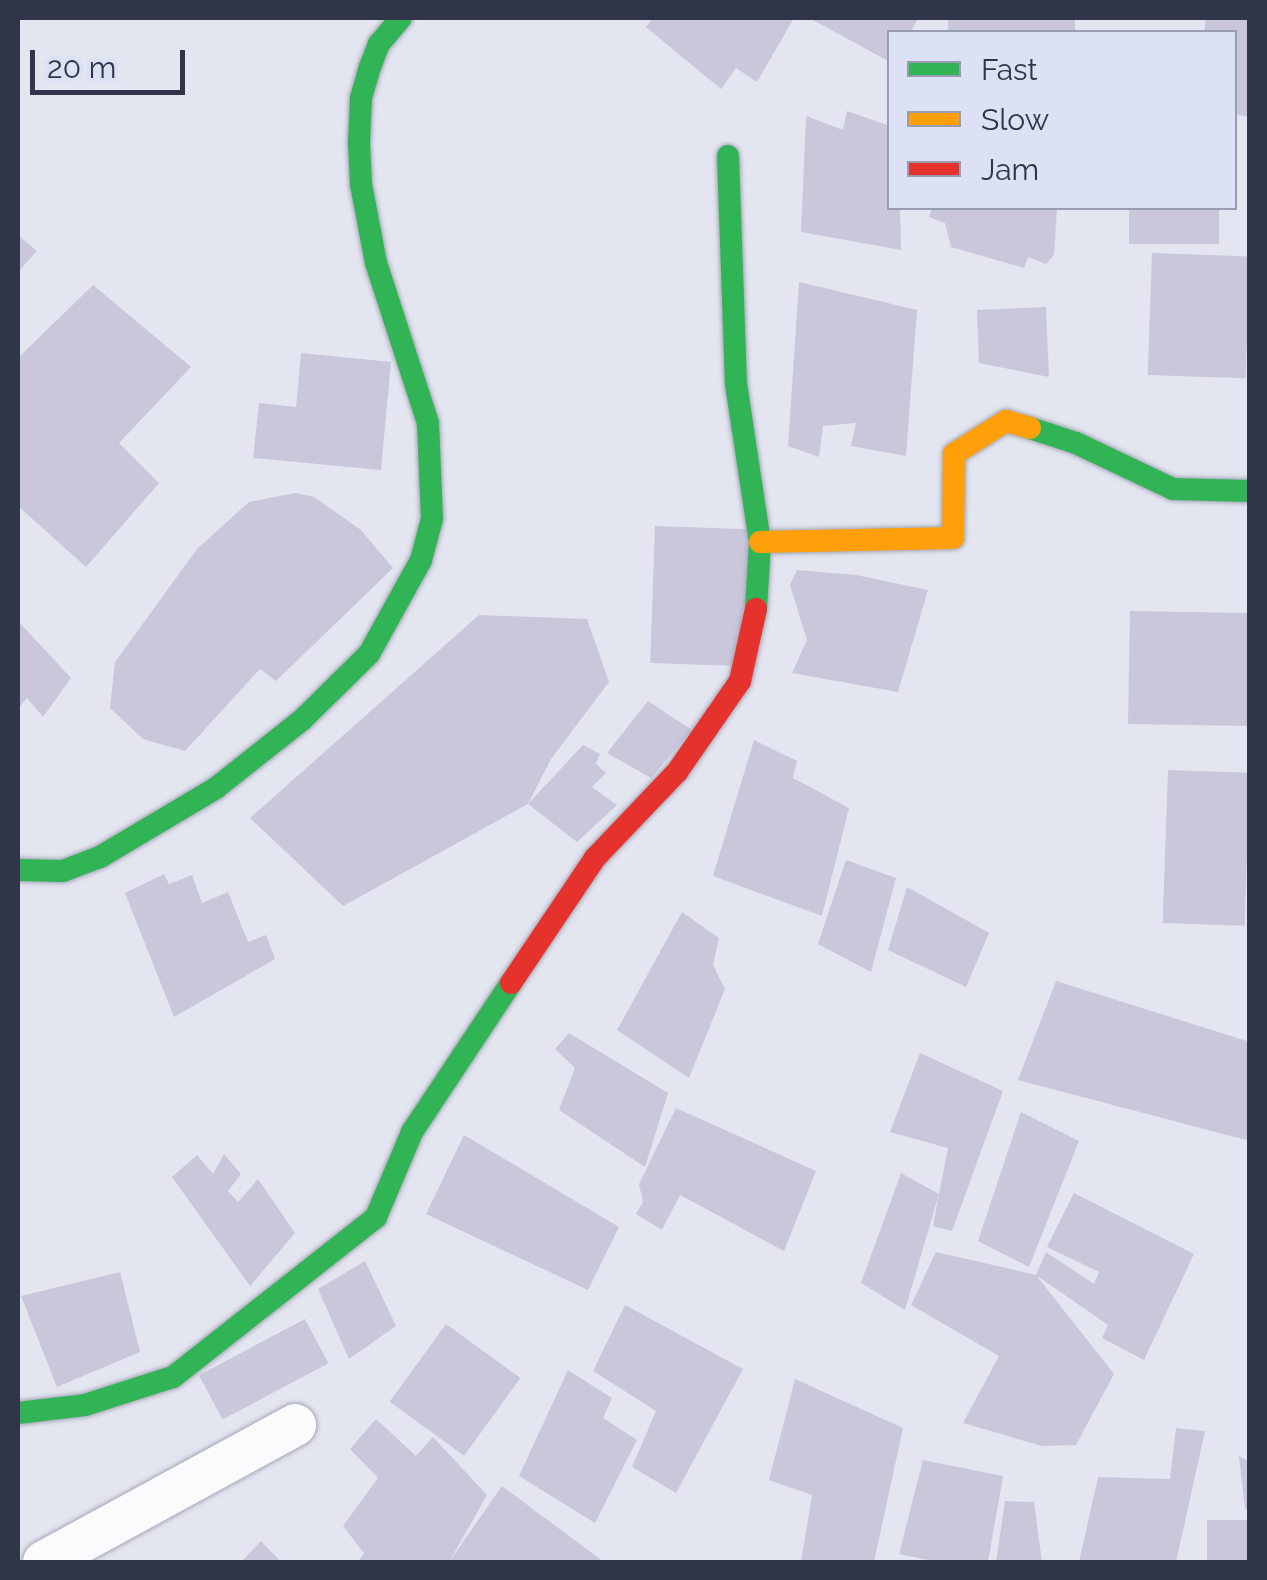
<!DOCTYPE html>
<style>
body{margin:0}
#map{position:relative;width:1267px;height:1580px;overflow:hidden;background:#e3e5f0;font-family:Raleway,sans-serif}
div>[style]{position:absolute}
.building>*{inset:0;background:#cac7db;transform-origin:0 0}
.roads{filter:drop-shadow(0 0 2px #a5a7b5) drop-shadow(0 0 2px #a5a7b5)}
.street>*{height:42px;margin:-21px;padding:0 21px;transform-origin:21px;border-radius:21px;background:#fbfbfd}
.fast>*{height:22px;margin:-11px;padding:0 11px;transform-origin:11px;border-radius:11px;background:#30b455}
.slow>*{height:22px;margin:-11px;padding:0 11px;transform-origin:11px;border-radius:11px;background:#ff9f0a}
.jam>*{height:22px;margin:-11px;padding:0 11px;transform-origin:11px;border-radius:11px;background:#e5322d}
span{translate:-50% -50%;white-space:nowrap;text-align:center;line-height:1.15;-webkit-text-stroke:9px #dde1f6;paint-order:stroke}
.frame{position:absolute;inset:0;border:20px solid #313549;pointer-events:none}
.legend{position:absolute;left:887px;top:30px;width:350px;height:180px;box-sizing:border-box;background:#dde1f6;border:2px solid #989cb1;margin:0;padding:12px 18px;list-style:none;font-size:30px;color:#313549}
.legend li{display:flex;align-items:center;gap:20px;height:50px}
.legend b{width:50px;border:2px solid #989cb1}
.scale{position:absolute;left:30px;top:50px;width:155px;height:45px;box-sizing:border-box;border:5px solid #313549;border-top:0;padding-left:12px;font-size:30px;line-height:35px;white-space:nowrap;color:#313549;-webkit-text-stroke:8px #dde1f6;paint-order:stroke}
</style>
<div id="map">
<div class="building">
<i style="clip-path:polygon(653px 18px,794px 18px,757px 82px,736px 68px,721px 89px,646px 27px)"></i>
<i style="clip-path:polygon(809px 18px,918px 18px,911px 32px,890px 32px,890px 62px)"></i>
<i style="left:948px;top:18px;width:127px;height:14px"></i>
<i style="clip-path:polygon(1206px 18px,1250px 18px,1250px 117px,1234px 114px,1234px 32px,1204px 32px)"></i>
<i style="clip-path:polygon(847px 111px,890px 126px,890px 208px,900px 208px,901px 250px,801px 232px,806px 116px,843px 130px)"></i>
<i style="clip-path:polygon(932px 208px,1057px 208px,1054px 255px,1046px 264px,1028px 257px,1024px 268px,951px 247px,945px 223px,929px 217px)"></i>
<i style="left:1129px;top:208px;width:90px;height:36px"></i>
<i style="clip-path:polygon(18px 235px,37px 251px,18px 272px)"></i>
<i style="left:1152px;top:253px;width:98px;height:122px;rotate:2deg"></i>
<i style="clip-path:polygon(799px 282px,917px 310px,906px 456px,851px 446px,856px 423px,823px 426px,819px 457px,788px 446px)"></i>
<i style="clip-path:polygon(93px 285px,191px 367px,119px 443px,159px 483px,86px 567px,18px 506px,18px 358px)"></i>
<i style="clip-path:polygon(1046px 307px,1049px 377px,979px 363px,977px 310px)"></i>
<i style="clip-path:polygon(301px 353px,391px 362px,381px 470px,253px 458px,259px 403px,296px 407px)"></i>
<i style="clip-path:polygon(295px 493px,314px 497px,361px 530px,393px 568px,276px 681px,260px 669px,185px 751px,143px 739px,110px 708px,115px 662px,197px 549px,249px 502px)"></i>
<i style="left:655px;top:526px;width:95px;height:137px;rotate:2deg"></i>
<i style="clip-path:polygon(797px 570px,856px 575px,928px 590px,898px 692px,792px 673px,807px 640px,790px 585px)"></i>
<i style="left:1130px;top:611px;width:120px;height:113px;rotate:1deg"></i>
<i style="clip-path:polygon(479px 615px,587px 619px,609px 682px,551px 759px,528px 804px,343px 906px,250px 818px)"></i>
<i style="clip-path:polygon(18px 621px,71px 678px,43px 717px,27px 698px,18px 709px)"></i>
<i style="clip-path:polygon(648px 701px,692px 730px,651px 778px,607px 753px)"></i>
<i style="clip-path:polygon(754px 740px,797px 761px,793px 778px,849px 808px,822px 916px,713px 876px)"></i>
<i style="clip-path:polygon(583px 745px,600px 754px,596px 764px,606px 773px,592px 787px,617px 805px,577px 842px,528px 804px)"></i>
<i style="left:1168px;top:770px;width:82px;height:153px;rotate:2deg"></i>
<i style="clip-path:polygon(846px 860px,896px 878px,871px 972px,818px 944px)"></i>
<i style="clip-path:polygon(164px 874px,169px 884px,192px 875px,202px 903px,228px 892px,248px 942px,266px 935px,275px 959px,174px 1017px,125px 893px)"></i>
<i style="clip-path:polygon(907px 887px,989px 933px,966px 987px,888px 950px)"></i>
<i style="clip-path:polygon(682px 912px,719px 938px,713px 965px,725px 989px,689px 1078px,617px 1030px)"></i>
<i style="clip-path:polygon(1056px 981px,1250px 1042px,1250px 1141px,1018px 1080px)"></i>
<i style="clip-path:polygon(569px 1033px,668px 1093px,645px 1167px,559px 1110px,575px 1068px,555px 1049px)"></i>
<i style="clip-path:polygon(920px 1053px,1003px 1091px,952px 1231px,933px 1226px,939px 1194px,905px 1310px,861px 1283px,901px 1173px,939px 1194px,948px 1148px,890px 1132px)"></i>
<i style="clip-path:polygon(676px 1108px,816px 1171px,784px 1251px,680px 1195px,662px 1230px,636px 1214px,643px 1202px,639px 1184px)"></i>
<i style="clip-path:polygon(1021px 1112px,1079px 1141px,1029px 1267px,978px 1241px)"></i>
<i style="clip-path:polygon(464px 1135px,619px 1227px,588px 1290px,426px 1214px)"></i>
<i style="clip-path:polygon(224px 1154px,241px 1174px,228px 1191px,238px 1202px,258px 1179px,295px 1233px,250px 1286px,172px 1177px,197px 1155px,213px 1174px)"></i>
<i style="clip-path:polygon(1074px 1193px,1194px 1254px,1144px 1360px,1102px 1338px,1108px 1325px,1036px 1275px,1046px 1252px,1094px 1284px,1099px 1272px,1047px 1247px)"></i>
<i style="clip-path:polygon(936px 1252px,1036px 1275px,1114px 1374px,1076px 1445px,1042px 1446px,963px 1423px,999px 1356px,911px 1305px)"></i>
<i style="clip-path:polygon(365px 1261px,396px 1326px,349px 1359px,318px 1289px)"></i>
<i style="clip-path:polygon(120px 1272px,140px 1352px,57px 1387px,21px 1296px)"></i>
<i style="clip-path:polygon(625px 1305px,743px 1369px,676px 1493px,632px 1467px,656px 1411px,593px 1371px)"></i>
<i style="left:305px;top:1319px;width:50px;height:120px;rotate:62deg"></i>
<i style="left:446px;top:1324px;width:92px;height:96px;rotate:36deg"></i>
<i style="clip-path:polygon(568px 1370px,612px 1398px,603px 1418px,637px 1440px,595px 1523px,519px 1476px)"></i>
<i style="clip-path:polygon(795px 1379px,903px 1428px,874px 1562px,801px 1562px,812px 1495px,769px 1480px)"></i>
<i style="clip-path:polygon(376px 1419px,416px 1456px,433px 1437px,487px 1495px,449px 1562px,358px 1562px,364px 1553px,343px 1526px,378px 1478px,350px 1449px)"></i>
<i style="clip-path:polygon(1176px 1428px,1205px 1431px,1176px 1562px,1079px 1562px,1098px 1477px,1170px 1479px)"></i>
<i style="clip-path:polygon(1239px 1456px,1250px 1462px,1250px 1508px,1245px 1509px)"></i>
<i style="clip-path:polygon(923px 1460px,1003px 1476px,988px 1562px,938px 1562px,899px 1554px)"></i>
<i style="clip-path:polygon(502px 1486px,604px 1562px,449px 1562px)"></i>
<i style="clip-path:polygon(1005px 1501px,1034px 1502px,1042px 1562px,996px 1562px)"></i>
<i style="left:1207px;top:1520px;width:43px;height:42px"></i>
<i style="clip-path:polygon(261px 1541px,281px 1562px,241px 1562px)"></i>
</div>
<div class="roads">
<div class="street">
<i style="left:44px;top:1562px;width:286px;rotate:-28.6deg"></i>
</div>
<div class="fast">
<i style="left:728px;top:156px;width:228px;rotate:88deg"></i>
<i style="left:736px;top:384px;width:160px;rotate:81.4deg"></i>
<i style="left:760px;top:542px;width:67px;rotate:93.4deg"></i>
<i style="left:1030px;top:428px;width:48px;rotate:18.1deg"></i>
<i style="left:1076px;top:443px;width:107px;rotate:25.4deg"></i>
<i style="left:1173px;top:489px;width:77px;rotate:1.5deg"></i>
<i style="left:18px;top:870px;width:45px;rotate:1.3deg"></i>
<i style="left:63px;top:871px;width:40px;rotate:-21deg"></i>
<i style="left:100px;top:857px;width:135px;rotate:-30.7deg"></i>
<i style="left:216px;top:788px;width:111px;rotate:-38.4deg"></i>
<i style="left:303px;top:719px;width:93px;rotate:-44.6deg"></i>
<i style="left:369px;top:654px;width:107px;rotate:-61deg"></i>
<i style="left:421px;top:560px;width:42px;rotate:-75deg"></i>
<i style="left:432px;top:519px;width:96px;rotate:-92.4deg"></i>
<i style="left:428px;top:423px;width:168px;rotate:-108deg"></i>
<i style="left:376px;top:263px;width:80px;rotate:-100.8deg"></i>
<i style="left:361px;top:184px;width:41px;rotate:-92.8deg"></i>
<i style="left:359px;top:143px;width:45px;rotate:-87.5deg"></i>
<i style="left:361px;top:98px;width:32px;rotate:-74deg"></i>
<i style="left:370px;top:67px;width:25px;rotate:-69deg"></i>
<i style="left:379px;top:44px;width:34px;rotate:-50deg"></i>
<i style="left:18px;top:1413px;width:67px;rotate:-6.8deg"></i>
<i style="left:85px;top:1405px;width:92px;rotate:-17.7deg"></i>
<i style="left:173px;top:1377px;width:258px;rotate:-38.2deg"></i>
<i style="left:376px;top:1217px;width:92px;rotate:-67deg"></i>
<i style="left:412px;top:1132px;width:179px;rotate:-56.4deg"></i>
</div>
<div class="slow">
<i style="left:760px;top:542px;width:193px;rotate:-1.2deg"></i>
<i style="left:953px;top:538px;width:84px;rotate:-89.3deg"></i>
<i style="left:954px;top:454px;width:62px;rotate:-32.4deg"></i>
<i style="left:1006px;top:421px;width:25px;rotate:16deg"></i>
</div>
<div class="jam">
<i style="left:511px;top:983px;width:151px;rotate:-56.1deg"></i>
<i style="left:595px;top:858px;width:119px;rotate:-46.4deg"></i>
<i style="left:677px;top:772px;width:111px;rotate:-55.3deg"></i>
<i style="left:740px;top:681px;width:74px;rotate:-77.5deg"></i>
</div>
</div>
<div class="frame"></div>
<ul class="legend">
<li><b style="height:12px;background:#30b455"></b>Fast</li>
<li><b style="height:12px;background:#ff9f0a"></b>Slow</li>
<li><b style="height:12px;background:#e5322d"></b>Jam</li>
</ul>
<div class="scale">20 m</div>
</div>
